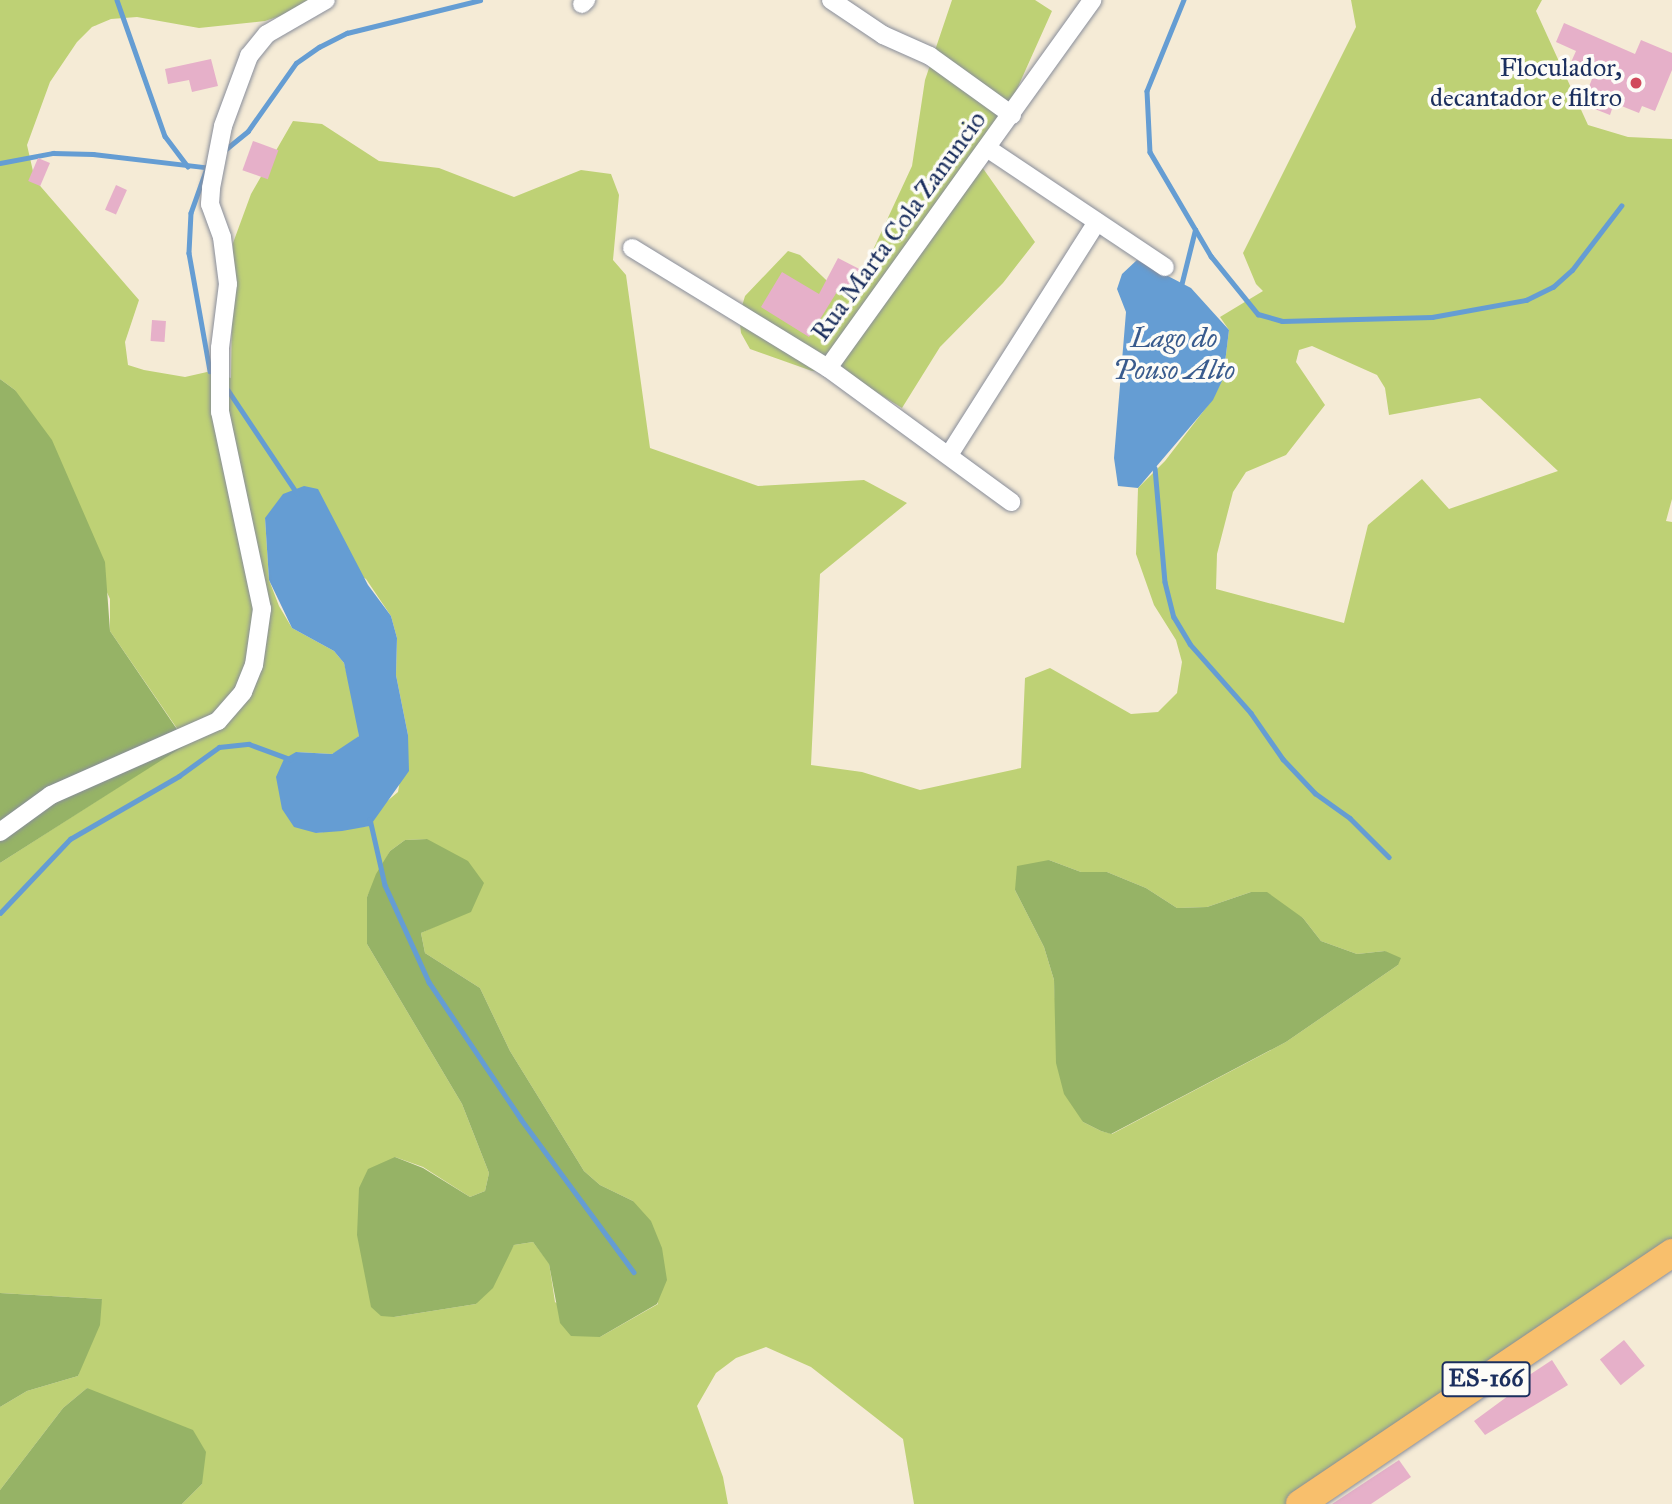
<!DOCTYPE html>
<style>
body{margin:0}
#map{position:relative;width:1672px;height:1504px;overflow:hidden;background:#f5ebd6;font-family:"IM FELL Great Primer",serif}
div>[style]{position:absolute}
.green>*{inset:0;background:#bed175}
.forest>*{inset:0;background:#96b366}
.water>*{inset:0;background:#659dd3}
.stream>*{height:4.5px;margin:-2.25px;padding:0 2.25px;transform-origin:2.25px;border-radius:2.25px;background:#659dd3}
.building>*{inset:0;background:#e6b0c9;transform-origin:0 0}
.roads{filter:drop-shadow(0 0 2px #888d9a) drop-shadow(0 0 2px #888d9a)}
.street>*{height:18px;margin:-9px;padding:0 9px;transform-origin:9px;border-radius:9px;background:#fff}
.primary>*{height:28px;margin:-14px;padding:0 14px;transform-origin:14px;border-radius:14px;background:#f8bf6c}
.dots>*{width:19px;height:19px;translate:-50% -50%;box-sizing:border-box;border:4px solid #fdfcf7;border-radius:50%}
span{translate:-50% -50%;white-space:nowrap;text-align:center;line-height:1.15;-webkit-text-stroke:7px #fdfcf7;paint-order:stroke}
.shield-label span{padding:2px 5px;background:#fdfcf7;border:2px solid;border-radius:5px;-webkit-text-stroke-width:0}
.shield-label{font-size:24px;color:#1b2f5e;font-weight:700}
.poi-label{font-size:26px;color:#1b2f5e}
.right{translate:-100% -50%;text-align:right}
.street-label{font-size:26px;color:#1b2f5e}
.water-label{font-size:28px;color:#395b8d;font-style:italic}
</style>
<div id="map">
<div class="green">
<i style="clip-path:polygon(evenodd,0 0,328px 0,265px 21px,199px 28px,137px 17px,111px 19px,92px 27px,77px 42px,50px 82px,27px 145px,35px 180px,139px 300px,125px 342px,128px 365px,144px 370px,185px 377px,207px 372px,231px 378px,233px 243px,251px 194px,293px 121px,322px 124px,379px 161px,439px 168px,514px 197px,581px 170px,611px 174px,619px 195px,613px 260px,626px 275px,650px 448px,758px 486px,864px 480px,907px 503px,820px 574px,811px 765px,862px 772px,920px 790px,1021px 768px,1025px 678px,1050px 668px,1131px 714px,1158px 712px,1177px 693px,1182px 662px,1176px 640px,1154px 605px,1136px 554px,1138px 488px,1165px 461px,1212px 400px,1223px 379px,1229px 330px,1220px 317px,1263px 291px,1256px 284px,1243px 253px,1356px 27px,1351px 0,1542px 0,1536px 11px,1588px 125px,1628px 137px,1672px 139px,1672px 499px,1666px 521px,1672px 522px,1672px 1247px,1287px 1504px,914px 1504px,903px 1439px,811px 1367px,766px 1347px,736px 1358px,716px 1373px,697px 1406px,723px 1477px,728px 1504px,182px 1504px,202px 1484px,87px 1388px,63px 1408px,0 1490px,0 1407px,27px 1391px,78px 1376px,102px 1299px,0 1293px,0 863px,187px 743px,110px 631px,110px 599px,15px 390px,0 379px,0 0,1312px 346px,1377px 375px,1385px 388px,1389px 415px,1480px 398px,1558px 471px,1449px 509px,1422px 479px,1368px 525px,1344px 623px,1216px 589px,1217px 554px,1233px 492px,1246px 472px,1286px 455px,1325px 405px,1296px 362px,1299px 350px,1312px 346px,0 0,265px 518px,366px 579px,391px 616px,397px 638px,396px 675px,408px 735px,398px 792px,379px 808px,369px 826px,316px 833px,296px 752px,332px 754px,344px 748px,359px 736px,358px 717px,344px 663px,334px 651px,292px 628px,279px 606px,269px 580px,265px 518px,0 0,427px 839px,438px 925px,421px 933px,425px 953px,480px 988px,510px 1051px,584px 1171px,600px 1185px,633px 1201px,658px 1304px,600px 1337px,555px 1302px,549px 1263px,533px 1242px,514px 1245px,476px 1304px,394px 1317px,395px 1157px,423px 1167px,470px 1197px,485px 1191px,489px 1173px,462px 1104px,367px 944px,367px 897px,390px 851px,405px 840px,427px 839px,0 0,1049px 860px,1081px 872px,1107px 872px,1146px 888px,1177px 908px,1207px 907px,1251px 892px,1303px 918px,1321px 941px,1357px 954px,1385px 951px,1398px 965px,1286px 1042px,1112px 1134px,1101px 1131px,1083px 1122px,1056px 1018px,1054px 980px,1044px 947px,1015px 890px,1049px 860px)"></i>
<i style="clip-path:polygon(952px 0,1035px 0,1052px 11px,982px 167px,1035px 242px,1003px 283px,940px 347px,902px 408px,847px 374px,812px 371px,750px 349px,741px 333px,739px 316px,745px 296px,788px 251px,800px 255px,845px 298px,853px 293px,912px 166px,925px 80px)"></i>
</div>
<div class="forest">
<i style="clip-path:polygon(0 379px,15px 390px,52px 440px,105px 562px,110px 631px,187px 744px,0 863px)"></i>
<i style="clip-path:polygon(427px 839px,468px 861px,484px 883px,471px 912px,421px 933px,425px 953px,480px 988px,510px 1051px,584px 1171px,600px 1185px,633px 1201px,651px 1221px,662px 1248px,667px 1280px,657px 1304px,600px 1337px,571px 1336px,560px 1323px,549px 1264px,533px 1242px,514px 1245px,493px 1288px,476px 1304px,394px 1317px,381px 1316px,371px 1307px,357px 1235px,359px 1188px,368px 1169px,395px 1157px,423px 1168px,470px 1197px,485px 1191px,489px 1173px,462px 1104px,367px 944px,367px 897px,376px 874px,390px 851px,405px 840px)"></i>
<i style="clip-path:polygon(1049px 860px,1081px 872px,1107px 872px,1146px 888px,1177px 908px,1207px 907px,1251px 892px,1267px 892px,1303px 918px,1321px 941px,1357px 954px,1385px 951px,1401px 958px,1398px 965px,1286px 1042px,1111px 1134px,1101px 1131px,1083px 1122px,1064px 1094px,1056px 1063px,1054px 980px,1044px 947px,1015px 890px,1017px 866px)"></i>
<i style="clip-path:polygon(0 1293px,102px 1299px,100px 1325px,78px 1376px,27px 1391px,0 1407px)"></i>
<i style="clip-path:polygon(87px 1388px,193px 1430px,206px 1452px,202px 1484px,182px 1504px,0 1504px,0 1490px,63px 1408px)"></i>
</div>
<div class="water">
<i style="clip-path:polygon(1137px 260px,1191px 288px,1229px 330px,1223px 379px,1213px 400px,1138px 488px,1118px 486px,1114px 458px,1126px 312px,1117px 289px,1122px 274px)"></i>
<i style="clip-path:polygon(304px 486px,318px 489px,368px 585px,391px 616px,397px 638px,396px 675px,408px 735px,409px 771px,370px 826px,342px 831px,316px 833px,294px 827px,282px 809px,276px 777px,284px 759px,296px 752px,332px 754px,359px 736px,344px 663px,334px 651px,292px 628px,269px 580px,265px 518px,283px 494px)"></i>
</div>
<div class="stream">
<i style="left:117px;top:0;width:144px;rotate:70.6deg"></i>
<i style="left:165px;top:136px;width:38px;rotate:53deg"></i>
<i style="left:1184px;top:0;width:98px;rotate:112.1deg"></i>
<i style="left:1147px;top:91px;width:61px;rotate:87.2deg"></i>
<i style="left:1150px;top:152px;width:121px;rotate:59.6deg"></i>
<i style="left:1211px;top:256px;width:75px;rotate:51deg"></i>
<i style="left:1258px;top:314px;width:25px;rotate:16deg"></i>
<i style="left:1282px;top:321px;width:150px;rotate:-1.5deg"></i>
<i style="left:1432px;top:317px;width:96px;rotate:-10.3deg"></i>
<i style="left:1526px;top:300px;width:30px;rotate:-26deg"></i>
<i style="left:1553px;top:287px;width:25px;rotate:-42deg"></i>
<i style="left:1572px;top:270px;width:81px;rotate:-52.6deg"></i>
<i style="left:226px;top:149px;width:28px;rotate:-39deg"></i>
<i style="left:248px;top:131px;width:83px;rotate:-54.8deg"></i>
<i style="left:296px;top:63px;width:28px;rotate:-35deg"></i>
<i style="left:319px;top:47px;width:31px;rotate:-27deg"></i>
<i style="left:347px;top:33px;width:137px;rotate:-13.9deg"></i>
<i style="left:210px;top:160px;width:56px;rotate:109.7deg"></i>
<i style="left:191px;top:213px;width:40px;rotate:92.9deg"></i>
<i style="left:189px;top:253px;width:120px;rotate:79.9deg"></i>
<i style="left:0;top:163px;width:54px;rotate:-10.7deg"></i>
<i style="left:53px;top:153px;width:40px;rotate:1.4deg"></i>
<i style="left:93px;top:154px;width:112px;rotate:6.7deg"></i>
<i style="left:1181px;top:286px;width:58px;rotate:-76deg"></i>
<i style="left:228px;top:390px;width:124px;rotate:56.2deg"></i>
<i style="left:1155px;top:468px;width:114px;rotate:85deg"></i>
<i style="left:1165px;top:582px;width:36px;rotate:76deg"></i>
<i style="left:1174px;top:617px;width:31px;rotate:59deg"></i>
<i style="left:1190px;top:644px;width:92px;rotate:48.5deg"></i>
<i style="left:1251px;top:713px;width:56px;rotate:55.2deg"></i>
<i style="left:1283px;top:759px;width:47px;rotate:46.7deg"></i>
<i style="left:1315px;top:793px;width:43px;rotate:35.5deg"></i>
<i style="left:1350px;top:818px;width:55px;rotate:45deg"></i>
<i style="left:370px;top:819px;width:68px;rotate:77.2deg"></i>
<i style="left:385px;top:885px;width:107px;rotate:65.6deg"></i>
<i style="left:429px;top:982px;width:165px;rotate:56.1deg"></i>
<i style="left:521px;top:1119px;width:190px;rotate:53.6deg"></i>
<i style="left:0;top:913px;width:102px;rotate:-46.6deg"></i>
<i style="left:70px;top:839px;width:126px;rotate:-30deg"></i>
<i style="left:179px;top:776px;width:49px;rotate:-35.9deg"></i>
<i style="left:219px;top:747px;width:30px;rotate:-6deg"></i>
<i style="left:249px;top:744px;width:44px;rotate:20.1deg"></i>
</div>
<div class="building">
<i style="clip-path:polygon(1564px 23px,1635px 54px,1641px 40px,1672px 53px,1672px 70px,1655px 111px,1642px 106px,1639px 113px,1614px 103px,1610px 115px,1582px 104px,1592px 79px,1568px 69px,1576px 51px,1556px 42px)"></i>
<i style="clip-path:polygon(211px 59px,218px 86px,192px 92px,189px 80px,168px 84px,165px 69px)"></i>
<i style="left:253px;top:141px;width:27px;height:31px;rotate:20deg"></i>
<i style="left:38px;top:158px;width:13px;height:25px;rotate:23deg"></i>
<i style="left:116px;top:185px;width:12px;height:27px;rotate:24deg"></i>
<i style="clip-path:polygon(838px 258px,869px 274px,858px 296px,840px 287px,809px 337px,761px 307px,782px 272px,819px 294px)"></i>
<i style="left:152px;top:320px;width:14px;height:21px;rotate:4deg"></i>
<i style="left:1624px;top:1340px;width:33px;height:31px;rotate:51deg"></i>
<i style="clip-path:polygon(1552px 1360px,1568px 1385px,1485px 1435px,1474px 1421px,1508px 1396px,1505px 1391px)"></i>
<i style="clip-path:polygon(1399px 1460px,1411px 1477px,1371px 1504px,1332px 1504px)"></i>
</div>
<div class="roads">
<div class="street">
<i style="left:831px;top:0;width:63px;rotate:33.9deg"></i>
<i style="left:883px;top:35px;width:51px;rotate:24.1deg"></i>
<i style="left:930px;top:56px;width:101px;rotate:35.7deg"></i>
<i style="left:582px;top:4px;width:6px;rotate:-45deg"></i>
<i style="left:987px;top:148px;width:214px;rotate:33.8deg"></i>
<i style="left:632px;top:248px;width:230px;rotate:31.5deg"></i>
<i style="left:828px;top:368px;width:227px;rotate:36.2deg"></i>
<i style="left:828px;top:368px;width:453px;rotate:-54.3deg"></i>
<i style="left:949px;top:455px;width:276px;rotate:-57.6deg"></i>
<i style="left:0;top:832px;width:63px;rotate:-36deg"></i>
<i style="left:51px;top:795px;width:183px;rotate:-23.9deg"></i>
<i style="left:218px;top:721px;width:38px;rotate:-49deg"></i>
<i style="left:243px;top:692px;width:29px;rotate:-68deg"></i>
<i style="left:254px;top:665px;width:57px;rotate:-81.9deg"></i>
<i style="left:262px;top:609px;width:201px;rotate:-102deg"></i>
<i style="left:220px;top:412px;width:64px;rotate:-90deg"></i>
<i style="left:220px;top:348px;width:64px;rotate:-82.9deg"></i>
<i style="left:228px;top:284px;width:47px;rotate:-97.3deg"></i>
<i style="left:222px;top:237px;width:35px;rotate:-110deg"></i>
<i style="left:210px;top:204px;width:16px;rotate:-86deg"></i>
<i style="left:211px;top:188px;width:63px;rotate:-79deg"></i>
<i style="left:223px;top:126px;width:75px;rotate:-69.6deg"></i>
<i style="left:249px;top:56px;width:28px;rotate:-51deg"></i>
<i style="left:267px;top:34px;width:68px;rotate:-30deg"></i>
</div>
<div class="primary">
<i style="left:1300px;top:1504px;width:449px;rotate:-34deg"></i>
</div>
</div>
<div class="dots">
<i style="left:1636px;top:83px;background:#d1495b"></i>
</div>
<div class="shield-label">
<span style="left:1486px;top:1379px">ES-166</span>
</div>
<div class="poi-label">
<span class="right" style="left:1622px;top:83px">Floculador,<br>decantador e filtro</span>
</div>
<div class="street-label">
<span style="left:899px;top:226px;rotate:-54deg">Rua Marta Cola Zanuncio</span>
</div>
<div class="water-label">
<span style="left:1174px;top:354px">Lago do<br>Pouso Alto</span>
</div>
</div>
